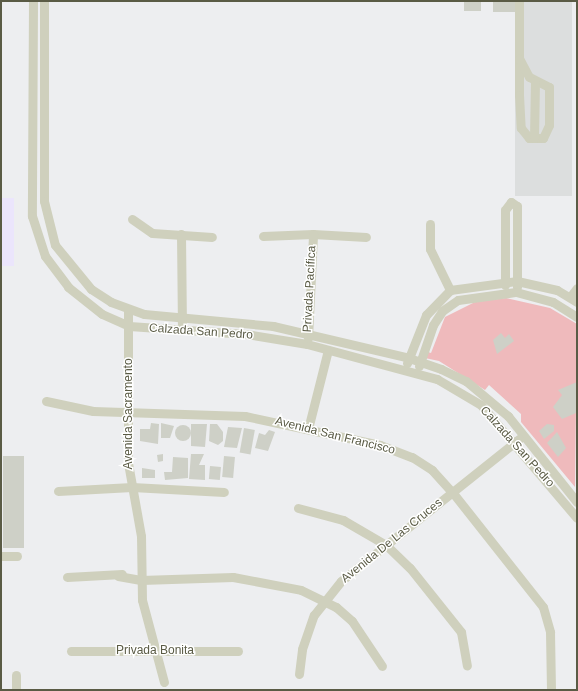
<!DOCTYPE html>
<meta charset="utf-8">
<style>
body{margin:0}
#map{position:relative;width:578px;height:691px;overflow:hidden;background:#edeef0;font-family:Arial,sans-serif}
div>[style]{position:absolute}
.commercial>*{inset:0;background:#ebe5fc;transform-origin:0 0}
.education>*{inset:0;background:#dcdede;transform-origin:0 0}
.green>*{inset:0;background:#efbabc}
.building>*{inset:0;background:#ced0c7;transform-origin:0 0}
.round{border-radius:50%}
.minor>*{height:9px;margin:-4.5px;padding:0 4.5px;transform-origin:4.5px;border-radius:4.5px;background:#cfd0bd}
span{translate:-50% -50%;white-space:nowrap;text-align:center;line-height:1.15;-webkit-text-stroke:3px #fff;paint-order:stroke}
.street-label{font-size:12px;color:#5a5b45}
.frame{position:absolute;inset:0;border:2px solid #5a5b45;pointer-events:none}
</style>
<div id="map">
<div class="commercial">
<i style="left:1px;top:198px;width:13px;height:68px"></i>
</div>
<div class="education">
<i style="left:515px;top:1px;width:57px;height:195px"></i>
</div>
<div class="green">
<i style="clip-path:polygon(506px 298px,550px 308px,577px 324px,575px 487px,521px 422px,521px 414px,489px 385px,485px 390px,439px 361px,425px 358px,428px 352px,431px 353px,445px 317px,475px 302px)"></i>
</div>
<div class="building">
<i style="left:464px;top:1px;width:17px;height:10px"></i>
<i style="left:493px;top:1px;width:22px;height:11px"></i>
<i style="clip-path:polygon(501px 333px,505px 338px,509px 334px,514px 341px,497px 354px,493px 340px)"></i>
<i style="clip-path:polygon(577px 382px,576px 413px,562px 419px,553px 407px,562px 395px,558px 390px)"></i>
<i style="clip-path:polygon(151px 423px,159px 424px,158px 444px,140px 441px,140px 429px,150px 429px)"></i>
<i style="clip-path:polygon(161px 423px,174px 426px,170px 438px,161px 438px)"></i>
<i style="clip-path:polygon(191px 424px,207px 424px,205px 447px,191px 446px)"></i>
<i style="clip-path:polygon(210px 424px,217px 424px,223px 432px,223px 441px,218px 445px,209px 441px)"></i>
<i style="clip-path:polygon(547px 424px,554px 425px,554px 431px,544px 439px,539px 431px)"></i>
<i class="round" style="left:175px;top:425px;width:16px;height:16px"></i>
<i style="clip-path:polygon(228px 427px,242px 428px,237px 448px,224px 447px)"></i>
<i style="left:244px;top:428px;width:11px;height:25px;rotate:10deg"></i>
<i style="clip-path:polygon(269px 430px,275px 432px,268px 451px,255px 448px,259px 433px,265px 435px)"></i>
<i style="clip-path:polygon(557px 432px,566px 448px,558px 457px,547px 443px)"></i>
<i style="clip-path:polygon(163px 454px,163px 461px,158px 462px,157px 455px)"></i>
<i style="clip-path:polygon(191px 454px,204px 454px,199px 465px,205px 465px,205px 480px,189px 479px)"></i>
<i style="left:3px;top:456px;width:21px;height:92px"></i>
<i style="left:224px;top:456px;width:11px;height:21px;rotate:5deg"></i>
<i style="clip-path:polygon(173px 457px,188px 458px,188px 478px,165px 480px,164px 472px,172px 472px)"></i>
<i style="left:210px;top:466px;width:11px;height:13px;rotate:5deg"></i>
<i style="clip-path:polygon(142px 468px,155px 470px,155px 478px,142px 478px)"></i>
</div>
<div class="minor">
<i style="left:33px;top:1px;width:215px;rotate:90.3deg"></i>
<i style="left:32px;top:216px;width:42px;rotate:72deg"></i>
<i style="left:45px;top:256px;width:39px;rotate:53deg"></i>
<i style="left:68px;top:287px;width:43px;rotate:38.5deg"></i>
<i style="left:102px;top:314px;width:30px;rotate:24deg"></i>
<i style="left:129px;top:326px;width:117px;rotate:3.9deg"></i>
<i style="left:246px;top:334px;width:62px;rotate:9.3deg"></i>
<i style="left:307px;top:344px;width:135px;rotate:15.1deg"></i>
<i style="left:437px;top:379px;width:51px;rotate:30.6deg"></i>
<i style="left:481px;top:405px;width:148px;rotate:49.7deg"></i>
<i style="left:44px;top:1px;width:200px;rotate:90deg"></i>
<i style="left:44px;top:201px;width:45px;rotate:76deg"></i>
<i style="left:55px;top:245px;width:57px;rotate:50.7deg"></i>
<i style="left:91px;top:289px;width:24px;rotate:33deg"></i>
<i style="left:111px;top:302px;width:35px;rotate:20deg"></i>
<i style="left:144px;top:314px;width:130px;rotate:5.3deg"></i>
<i style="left:273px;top:326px;width:140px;rotate:13.2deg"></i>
<i style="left:409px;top:358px;width:34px;rotate:19deg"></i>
<i style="left:441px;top:369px;width:28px;rotate:26deg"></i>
<i style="left:466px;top:381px;width:55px;rotate:39.8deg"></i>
<i style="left:508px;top:416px;width:110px;rotate:51.3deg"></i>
<i style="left:519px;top:1px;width:94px;rotate:90deg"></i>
<i style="left:519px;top:95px;width:33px;rotate:87deg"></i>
<i style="left:521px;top:128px;width:13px;rotate:51deg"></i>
<i style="left:529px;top:138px;width:14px"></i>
<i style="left:543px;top:138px;width:14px;rotate:-65deg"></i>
<i style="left:549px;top:125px;width:38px;rotate:-90deg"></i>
<i style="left:549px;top:87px;width:22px;rotate:-153deg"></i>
<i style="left:529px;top:77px;width:21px;rotate:-118deg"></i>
<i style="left:534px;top:138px;width:57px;rotate:-89deg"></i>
<i style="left:132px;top:219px;width:24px;rotate:35deg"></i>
<i style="left:152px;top:233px;width:60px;rotate:3.8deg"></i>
<i style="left:430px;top:224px;width:25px;rotate:90deg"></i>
<i style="left:430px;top:249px;width:46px;rotate:64deg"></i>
<i style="left:181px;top:234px;width:90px;rotate:89.4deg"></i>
<i style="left:263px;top:236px;width:50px;rotate:-2.3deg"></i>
<i style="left:313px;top:234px;width:53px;rotate:3.2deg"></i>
<i style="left:505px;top:285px;width:75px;rotate:-90deg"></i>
<i style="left:505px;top:210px;width:10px;rotate:-53deg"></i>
<i style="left:511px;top:202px;width:7px;rotate:34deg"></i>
<i style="left:517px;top:206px;width:81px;rotate:90deg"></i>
<i style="left:570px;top:297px;width:11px;rotate:-52deg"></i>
<i style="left:128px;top:310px;width:153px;rotate:90deg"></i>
<i style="left:128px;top:463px;width:74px;rotate:79.9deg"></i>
<i style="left:141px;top:536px;width:64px;rotate:89.1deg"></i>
<i style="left:142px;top:600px;width:85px;rotate:75deg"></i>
<i style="left:308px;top:338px;width:104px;rotate:-87.2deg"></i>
<i style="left:407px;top:363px;width:52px;rotate:-68.4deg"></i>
<i style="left:426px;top:315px;width:35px;rotate:-46deg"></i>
<i style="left:450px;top:290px;width:68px;rotate:-7.7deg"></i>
<i style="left:517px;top:281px;width:41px;rotate:12.7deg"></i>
<i style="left:557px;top:290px;width:23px;rotate:31deg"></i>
<i style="left:419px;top:366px;width:43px;rotate:-71.1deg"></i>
<i style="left:433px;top:325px;width:17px;rotate:-57deg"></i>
<i style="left:442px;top:311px;width:19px;rotate:-35deg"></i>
<i style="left:458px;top:300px;width:59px;rotate:-7.9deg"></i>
<i style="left:516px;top:292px;width:38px;rotate:15deg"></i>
<i style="left:553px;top:302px;width:28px;rotate:32deg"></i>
<i style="left:46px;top:401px;width:48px;rotate:12deg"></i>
<i style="left:93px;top:411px;width:152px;rotate:1.9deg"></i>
<i style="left:245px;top:416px;width:138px;rotate:12.1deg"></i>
<i style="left:380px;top:445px;width:34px;rotate:21deg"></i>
<i style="left:412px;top:457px;width:24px;rotate:33deg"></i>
<i style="left:432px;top:470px;width:31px;rotate:48deg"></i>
<i style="left:453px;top:493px;width:145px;rotate:51.7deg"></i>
<i style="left:543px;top:607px;width:26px;rotate:74deg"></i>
<i style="left:550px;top:632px;width:58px;rotate:89deg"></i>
<i style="left:308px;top:429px;width:81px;rotate:-75.8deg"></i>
<i style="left:58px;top:491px;width:74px;rotate:-3.1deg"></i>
<i style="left:132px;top:487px;width:92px;rotate:3.1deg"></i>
<i style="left:298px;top:508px;width:47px;rotate:14.9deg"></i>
<i style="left:343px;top:520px;width:50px;rotate:30.2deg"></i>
<i style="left:386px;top:545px;width:33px;rotate:44deg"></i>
<i style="left:410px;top:568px;width:82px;rotate:51.4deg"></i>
<i style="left:461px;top:632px;width:34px;rotate:80deg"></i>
<i style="left:1px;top:556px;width:16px"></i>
<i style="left:118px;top:576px;width:23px;rotate:10deg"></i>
<i style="left:141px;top:580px;width:92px;rotate:-1.9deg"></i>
<i style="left:233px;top:577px;width:69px;rotate:10.8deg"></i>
<i style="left:301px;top:590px;width:39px;rotate:26deg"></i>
<i style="left:336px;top:607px;width:21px;rotate:41deg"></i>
<i style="left:352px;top:621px;width:54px;rotate:56.3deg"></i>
<i style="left:67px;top:577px;width:55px;rotate:-3.1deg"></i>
<i style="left:71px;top:651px;width:167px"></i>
<i style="left:299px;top:674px;width:25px;rotate:-83deg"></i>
<i style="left:302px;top:649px;width:36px;rotate:-71deg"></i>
<i style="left:314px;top:615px;width:43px;rotate:-51.5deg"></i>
<i style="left:341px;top:581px;width:228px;rotate:-38.6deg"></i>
<i style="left:16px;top:690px;width:15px;rotate:-90deg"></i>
</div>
<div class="street-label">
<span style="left:310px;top:289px;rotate:-87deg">Privada Pacífica</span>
<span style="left:201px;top:332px;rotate:4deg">Calzada San Pedro</span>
<span style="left:129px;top:414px;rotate:-90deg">Avenida Sacramento</span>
<span style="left:335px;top:436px;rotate:14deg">Avenida San Francisco</span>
<span style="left:517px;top:447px;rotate:48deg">Calzada San Pedro</span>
<span style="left:392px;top:541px;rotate:-39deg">Avenida De Las Cruces</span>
<span style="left:155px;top:651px">Privada Bonita</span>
</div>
<div class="frame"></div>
</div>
